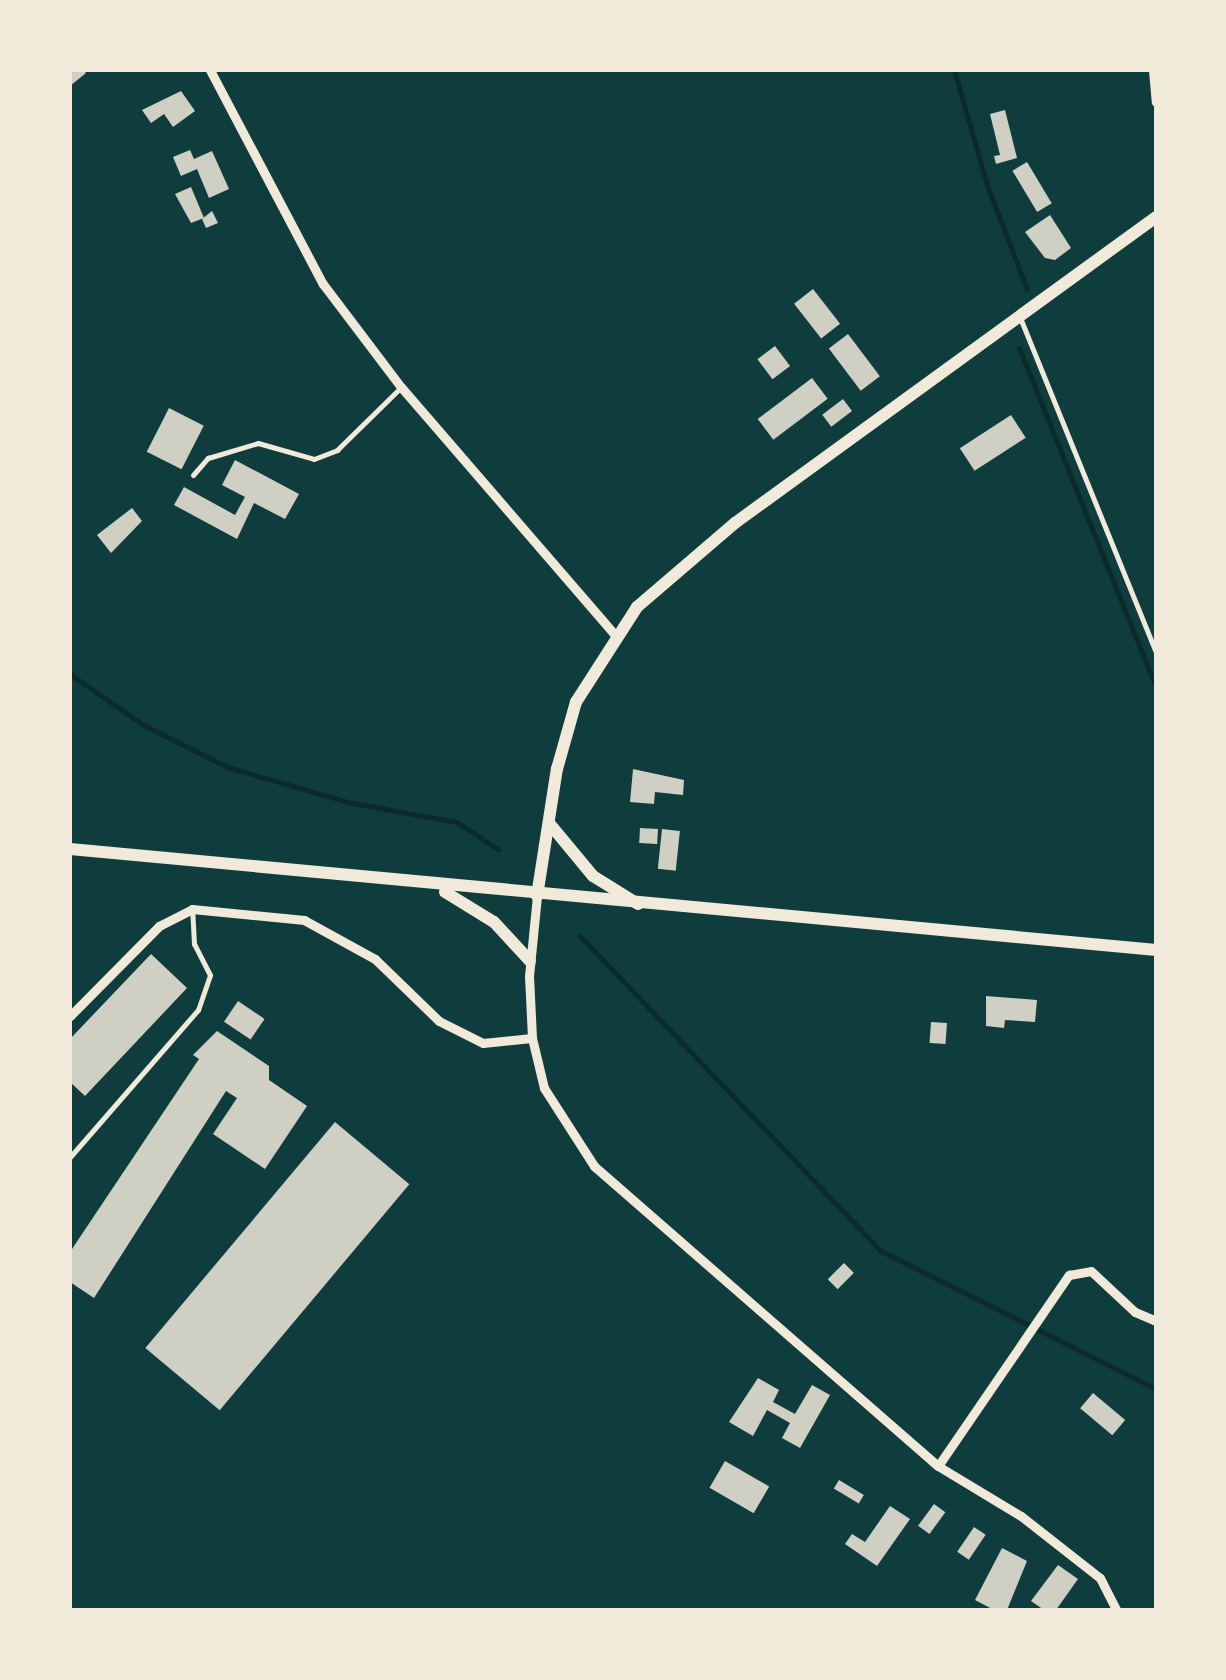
<!DOCTYPE html>
<style>
body{margin:0}
#map{position:relative;width:1226px;height:1680px;overflow:hidden;background:#0f3d3e;font-family:Karla,sans-serif}
div>[style]{position:absolute}
.stream>*{height:5px;margin:-2.5px;padding:0 2.5px;transform-origin:2.5px;border-radius:2.5px;background:#0a2a2b}
.building>*{inset:0;background:#cfcfc3;transform-origin:0 0}
.service>*{height:5px;margin:-2.5px;padding:0 2.5px;transform-origin:2.5px;border-radius:2.5px;background:#f1e9da}
.minor>*{height:9px;margin:-4.5px;padding:0 4.5px;transform-origin:4.5px;border-radius:4.5px;background:#f1e9da}
.secondary>*{height:12px;margin:-6px;padding:0 6px;transform-origin:6px;border-radius:6px;background:#f1e9da}
span{translate:-50% -50%;white-space:nowrap;text-align:center;line-height:1.15;-webkit-text-stroke:10px #f1e9da;paint-order:stroke}
.frame{position:absolute;inset:0;border:72px solid #f1e9da;pointer-events:none}
</style>
<div id="map">
<div class="stream">
<i style="left:954px;top:70px;width:120px;rotate:74deg"></i>
<i style="left:987px;top:185px;width:111px;rotate:69deg"></i>
<i style="left:1019px;top:348px;width:366px;rotate:68deg"></i>
<i style="left:70px;top:674px;width:88px;rotate:34.8deg"></i>
<i style="left:142px;top:724px;width:95px;rotate:26.8deg"></i>
<i style="left:227px;top:767px;width:130px;rotate:16.1deg"></i>
<i style="left:352px;top:803px;width:107px;rotate:10.3deg"></i>
<i style="left:457px;top:822px;width:50px;rotate:33.7deg"></i>
<i style="left:580px;top:936px;width:436px;rotate:46.3deg"></i>
<i style="left:881px;top:1251px;width:308px;rotate:26.6deg"></i>
</div>
<div class="building">
<i style="clip-path:polygon(70px 70px,83px 70px,86px 73px,70px 86px)"></i>
<i style="clip-path:polygon(181px 91px,195px 111px,173px 127px,164px 114px,151px 123px,142px 110px)"></i>
<i style="clip-path:polygon(1005px 110px,1017px 158px,996px 164px,994px 156px,1000px 155px,990px 114px)"></i>
<i style="clip-path:polygon(190px 150px,194px 159px,212px 151px,229px 189px,209px 198px,197px 169px,181px 176px,173px 157px)"></i>
<i style="left:1027px;top:162px;width:48px;height:17px;rotate:59deg"></i>
<i style="clip-path:polygon(191px 187px,204px 218px,191px 223px,175px 194px)"></i>
<i style="clip-path:polygon(212px 211px,218px 223px,206px 228px,202px 219px)"></i>
<i style="clip-path:polygon(1050px 215px,1071px 248px,1055px 260px,1045px 258px,1025px 232px)"></i>
<i style="left:813px;top:289px;width:44px;height:24px;rotate:52deg"></i>
<i style="left:848px;top:334px;width:53px;height:24px;rotate:53deg"></i>
<i style="left:775px;top:346px;width:25px;height:22px;rotate:53deg"></i>
<i style="left:812px;top:378px;width:26px;height:68px;rotate:53deg"></i>
<i style="left:843px;top:399px;width:15px;height:26px;rotate:53deg"></i>
<i style="left:169px;top:408px;width:39px;height:49px;rotate:27deg"></i>
<i style="left:1011px;top:415px;width:27px;height:61px;rotate:57deg"></i>
<i style="clip-path:polygon(235px 460px,299px 494px,285px 519px,254px 503px,237px 539px,174px 505px,184px 487px,235px 515px,245px 497px,222px 485px)"></i>
<i style="clip-path:polygon(132px 508px,142px 521px,111px 553px,97px 535px)"></i>
<i style="clip-path:polygon(633px 769px,684px 780px,683px 795px,655px 792px,654px 804px,630px 802px)"></i>
<i style="left:640px;top:828px;width:18px;height:15px;rotate:3deg"></i>
<i style="left:662px;top:829px;width:18px;height:40px;rotate:6deg"></i>
<i style="clip-path:polygon(151px 954px,187px 988px,85px 1096px,70px 1082px,70px 1039px)"></i>
<i style="clip-path:polygon(986px 996px,1037px 1000px,1035px 1022px,1005px 1020px,1004px 1028px,986px 1026px)"></i>
<i style="left:238px;top:1001px;width:32px;height:25px;rotate:34deg"></i>
<i style="left:931px;top:1022px;width:16px;height:21px;rotate:4deg"></i>
<i style="clip-path:polygon(217px 1031px,269px 1066px,269px 1080px,307px 1106px,265px 1169px,213px 1134px,237px 1098px,226px 1091px,94px 1298px,70px 1282px,70px 1252px,199px 1059px,193px 1055px)"></i>
<i style="left:335px;top:1122px;width:97px;height:295px;rotate:40deg"></i>
<i style="left:844px;top:1263px;width:14px;height:23px;rotate:45deg"></i>
<i style="clip-path:polygon(758px 1378px,779px 1390px,773px 1402px,795px 1414px,812px 1385px,830px 1395px,800px 1448px,782px 1438px,790px 1423px,767px 1410px,753px 1436px,729px 1422px)"></i>
<i style="left:1093px;top:1393px;width:42px;height:20px;rotate:40deg"></i>
<i style="left:725px;top:1461px;width:51px;height:31px;rotate:30deg"></i>
<i style="left:839px;top:1480px;width:29px;height:10px;rotate:31deg"></i>
<i style="left:934px;top:1504px;width:14px;height:27px;rotate:36deg"></i>
<i style="clip-path:polygon(890px 1506px,910px 1519px,877px 1566px,845px 1544px,852px 1534px,865px 1542px)"></i>
<i style="left:974px;top:1527px;width:14px;height:30px;rotate:34deg"></i>
<i style="clip-path:polygon(1002px 1548px,1027px 1561px,1007px 1610px,994px 1610px,975px 1600px)"></i>
<i style="clip-path:polygon(1058px 1565px,1078px 1579px,1056px 1610px,1044px 1610px,1031px 1601px)"></i>
</div>
<div class="service">
<i style="left:1021px;top:320px;width:359px;rotate:67.9deg"></i>
<i style="left:193px;top:475px;width:23px;rotate:-49deg"></i>
<i style="left:208px;top:458px;width:52px;rotate:-16.7deg"></i>
<i style="left:258px;top:443px;width:58px;rotate:15.9deg"></i>
<i style="left:314px;top:459px;width:25px;rotate:-21deg"></i>
<i style="left:337px;top:450px;width:90px;rotate:-44.5deg"></i>
<i style="left:70px;top:1157px;width:195px;rotate:-49deg"></i>
<i style="left:198px;top:1010px;width:37px;rotate:-71deg"></i>
<i style="left:210px;top:975px;width:35px;rotate:-117deg"></i>
<i style="left:194px;top:944px;width:35px;rotate:-93deg"></i>
</div>
<div class="minor">
<i style="left:210px;top:70px;width:242px;rotate:62.2deg"></i>
<i style="left:323px;top:284px;width:129px;rotate:52.9deg"></i>
<i style="left:401px;top:387px;width:326px;rotate:49.2deg"></i>
<i style="left:1153px;top:70px;width:32px;rotate:85deg"></i>
<i style="left:537px;top:896px;width:80px;rotate:95.7deg"></i>
<i style="left:529px;top:976px;width:62px;rotate:87.2deg"></i>
<i style="left:532px;top:1038px;width:51px;rotate:76.5deg"></i>
<i style="left:544px;top:1088px;width:93px;rotate:57.3deg"></i>
<i style="left:594px;top:1166px;width:456px;rotate:41.1deg"></i>
<i style="left:938px;top:1466px;width:97px;rotate:31.1deg"></i>
<i style="left:1021px;top:1516px;width:100px;rotate:38.1deg"></i>
<i style="left:1100px;top:1578px;width:36px;rotate:63deg"></i>
<i style="left:70px;top:1016px;width:127px;rotate:-45.3deg"></i>
<i style="left:159px;top:926px;width:37px;rotate:-27deg"></i>
<i style="left:192px;top:909px;width:113px;rotate:5.6deg"></i>
<i style="left:304px;top:920px;width:81px;rotate:28.8deg"></i>
<i style="left:375px;top:959px;width:89px;rotate:44.1deg"></i>
<i style="left:439px;top:1021px;width:49px;rotate:26.6deg"></i>
<i style="left:483px;top:1043px;width:49px;rotate:-5.8deg"></i>
<i style="left:938px;top:1466px;width:232px;rotate:-55.6deg"></i>
<i style="left:1069px;top:1275px;width:22px;rotate:-10deg"></i>
<i style="left:1091px;top:1271px;width:60px;rotate:43deg"></i>
<i style="left:1135px;top:1312px;width:23px;rotate:23deg"></i>
</div>
<div class="secondary">
<i style="left:549px;top:823px;width:69px;rotate:50.3deg"></i>
<i style="left:593px;top:876px;width:53px;rotate:31.9deg"></i>
<i style="left:70px;top:849px;width:1091px;rotate:5.31deg"></i>
<i style="left:445px;top:892px;width:57px;rotate:31.5deg"></i>
<i style="left:494px;top:922px;width:53px;rotate:47.3deg"></i>
<i style="left:537px;top:896px;width:129px;rotate:-81.1deg"></i>
<i style="left:557px;top:769px;width:70px;rotate:-74.2deg"></i>
<i style="left:576px;top:702px;width:113px;rotate:-57.3deg"></i>
<i style="left:637px;top:607px;width:129px;rotate:-40.6deg"></i>
<i style="left:735px;top:523px;width:520px;rotate:-36.01deg"></i>
</div>
<div class="frame"></div>
</div>
